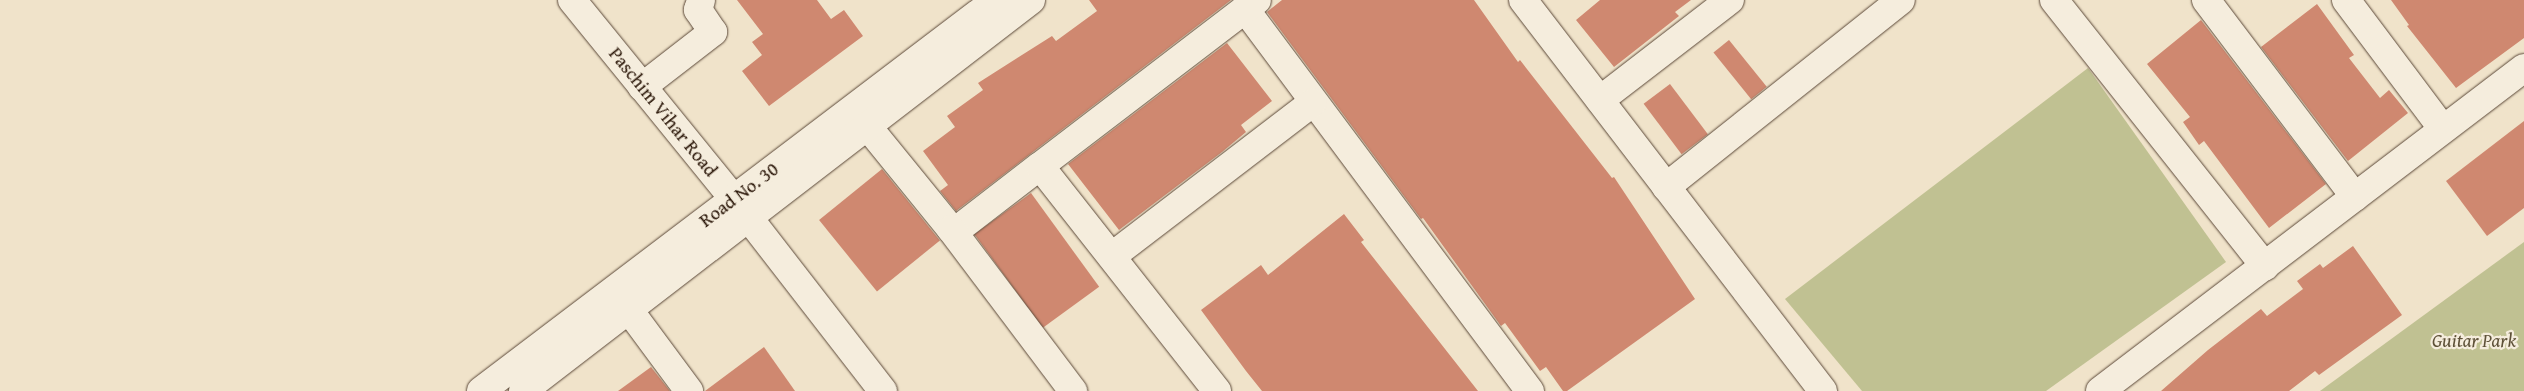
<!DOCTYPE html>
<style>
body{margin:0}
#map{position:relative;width:2524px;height:391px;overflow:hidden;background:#f0e3ca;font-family:"Gentium Book Plus",serif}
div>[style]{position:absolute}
.green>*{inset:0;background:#c0c192}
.building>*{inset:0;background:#cf8870;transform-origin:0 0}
.roads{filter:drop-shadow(0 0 1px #5b4838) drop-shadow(0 0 1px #5b4838)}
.minor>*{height:28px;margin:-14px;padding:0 14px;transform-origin:14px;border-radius:14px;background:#f5eddd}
span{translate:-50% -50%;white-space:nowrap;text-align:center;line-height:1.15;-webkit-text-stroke:4.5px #f5eddd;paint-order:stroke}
.street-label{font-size:19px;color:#291507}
.park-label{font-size:19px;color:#5e5138;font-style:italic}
</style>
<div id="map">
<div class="green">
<i style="clip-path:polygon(2088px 68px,2226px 262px,2046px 391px,1862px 391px,1785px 299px)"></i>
<i style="clip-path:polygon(2524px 242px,2524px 391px,2320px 391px)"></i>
</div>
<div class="building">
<i style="clip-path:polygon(737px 0,817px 0,831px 19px,844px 10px,863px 36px,769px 106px,742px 71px,762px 55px,752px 42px,763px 34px)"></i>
<i style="clip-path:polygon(1089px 0,1231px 0,956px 211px,940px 191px,948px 185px,923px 151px,955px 127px,947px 116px,983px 90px,978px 83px,1052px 36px,1056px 41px,1097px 11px)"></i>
<i style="clip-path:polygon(1282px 0,1474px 0,1518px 62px,1520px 60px,1612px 178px,1614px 177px,1695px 299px,1567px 391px,1563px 391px,1546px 367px,1540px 371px,1505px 323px,1501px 326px,1423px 218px,1421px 219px,1267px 12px)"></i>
<i style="clip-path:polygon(1600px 0,1691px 0,1675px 12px,1679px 16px,1614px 67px,1576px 20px)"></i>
<i style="clip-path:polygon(2391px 0,2524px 0,2524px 38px,2456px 88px,2407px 26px,2409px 25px)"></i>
<i style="clip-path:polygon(2317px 4px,2354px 55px,2349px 58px,2380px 98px,2389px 90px,2408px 113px,2348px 161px,2261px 47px)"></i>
<i style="clip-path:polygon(2201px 20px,2326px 184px,2269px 228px,2204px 141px,2199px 145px,2183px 122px,2190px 117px,2147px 64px)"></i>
<i style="left:1729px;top:40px;width:60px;height:20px;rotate:51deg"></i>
<i style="clip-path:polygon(1227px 43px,1272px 101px,1241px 125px,1246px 132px,1222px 152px,1119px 230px,1068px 164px)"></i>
<i style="left:1670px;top:84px;width:63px;height:33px;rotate:53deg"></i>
<i style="clip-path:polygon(2524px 121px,2524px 208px,2487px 236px,2446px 181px)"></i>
<i style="left:882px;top:169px;width:92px;height:81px;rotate:51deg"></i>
<i style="left:1031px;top:193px;width:116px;height:70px;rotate:54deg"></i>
<i style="clip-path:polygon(1344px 214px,1364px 240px,1361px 242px,1478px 391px,1262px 391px,1246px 371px,1201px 310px,1261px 265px,1268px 275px)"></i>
<i style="clip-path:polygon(2353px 246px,2402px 315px,2319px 375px,2315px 371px,2289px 391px,2161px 391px,2208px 350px,2261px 309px,2267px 316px,2303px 289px,2297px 281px,2320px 264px,2323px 268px)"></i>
<i style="clip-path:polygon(764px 347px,795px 391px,705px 391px)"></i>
<i style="clip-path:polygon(651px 367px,670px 391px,618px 391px)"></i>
</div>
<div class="roads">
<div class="minor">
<i style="left:572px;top:0;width:257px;rotate:50.9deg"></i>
<i style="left:734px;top:199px;width:243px;rotate:52.2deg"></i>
<i style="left:1523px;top:0;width:493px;rotate:52.5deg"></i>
<i style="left:2054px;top:0;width:340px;rotate:51.6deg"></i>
<i style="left:2206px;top:0;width:247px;rotate:52.9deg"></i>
<i style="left:2346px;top:0;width:161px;rotate:53.1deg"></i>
<i style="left:1245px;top:9px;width:477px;rotate:53.3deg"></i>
<i style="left:642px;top:87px;width:90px;rotate:-37.8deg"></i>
<i style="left:713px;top:32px;width:27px;rotate:-124deg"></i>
<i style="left:698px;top:10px;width:10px;rotate:-73deg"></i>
<i style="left:1600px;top:100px;width:164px;rotate:-37.6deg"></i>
<i style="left:868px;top:127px;width:132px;rotate:50.9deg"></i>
<i style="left:951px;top:229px;width:11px;rotate:-15deg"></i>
<i style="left:962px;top:226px;width:98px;rotate:-37.6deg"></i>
<i style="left:1666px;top:187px;width:300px;rotate:-38.5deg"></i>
<i style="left:951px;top:229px;width:203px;rotate:53deg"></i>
<i style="left:1112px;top:256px;width:252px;rotate:-37.4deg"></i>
<i style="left:629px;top:310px;width:101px;rotate:53.5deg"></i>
<i style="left:481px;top:391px;width:647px;rotate:-37.21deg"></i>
<i style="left:523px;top:391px;width:641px;rotate:-37.58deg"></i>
<i style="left:1217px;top:391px;width:286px;rotate:-128.2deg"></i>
<i style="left:1040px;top:166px;width:273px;rotate:-37.4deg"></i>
<i style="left:2100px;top:391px;width:533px;rotate:-37.3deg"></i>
</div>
</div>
<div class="street-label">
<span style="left:663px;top:112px;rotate:51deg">Paschim Vihar Road</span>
<span style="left:739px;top:195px;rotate:-37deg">Road No. 30</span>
</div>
<div class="park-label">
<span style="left:2474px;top:341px">Guitar Park</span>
</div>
</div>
